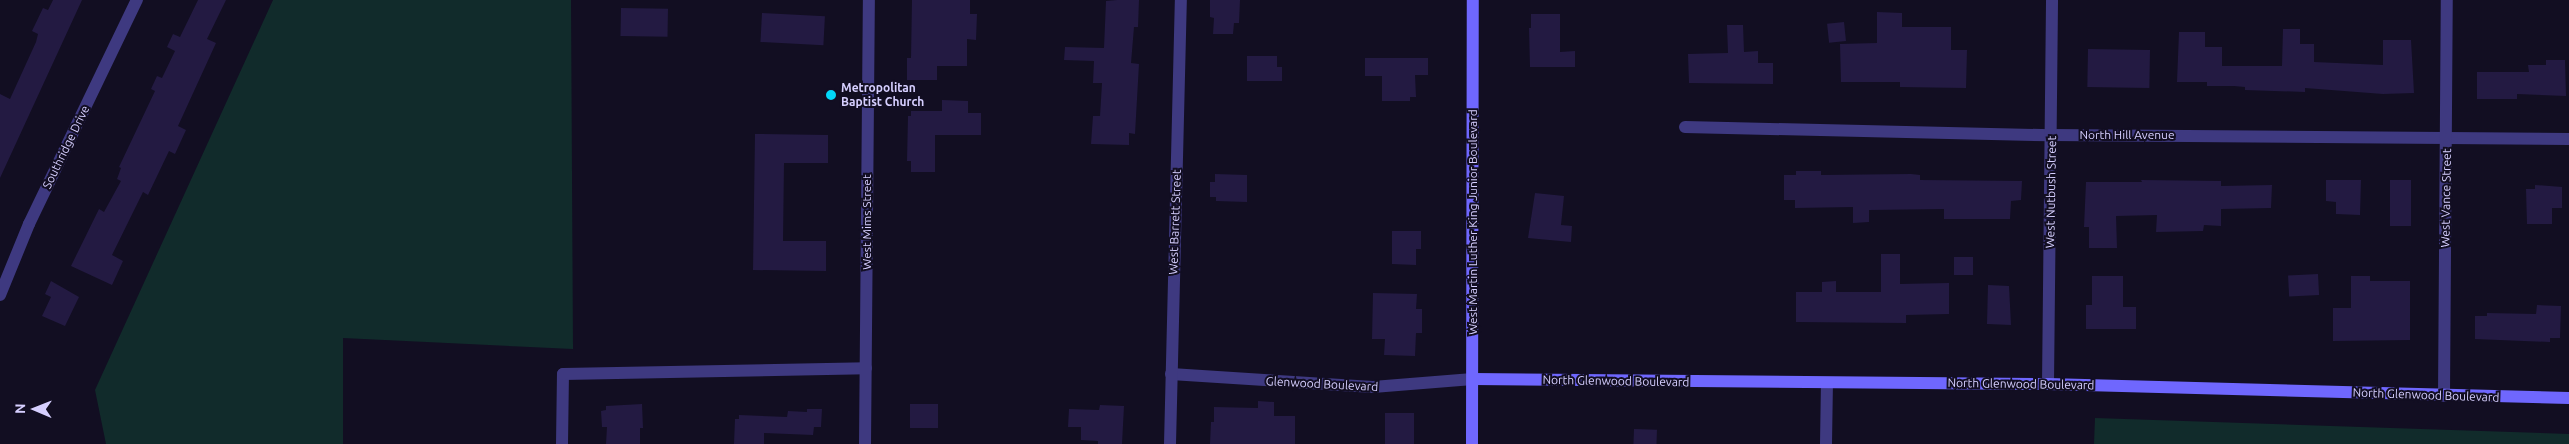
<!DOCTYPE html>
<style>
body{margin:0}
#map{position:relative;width:2569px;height:444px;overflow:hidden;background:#120e22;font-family:Ubuntu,sans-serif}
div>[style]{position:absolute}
.green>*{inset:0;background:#112b2b}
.building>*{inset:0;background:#231a42;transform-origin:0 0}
.street>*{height:12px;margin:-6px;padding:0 6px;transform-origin:6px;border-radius:6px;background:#3e3980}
.secondary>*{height:12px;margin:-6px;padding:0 6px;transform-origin:6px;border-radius:6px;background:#6f67fe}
.dots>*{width:14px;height:14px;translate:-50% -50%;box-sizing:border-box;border:2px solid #120e22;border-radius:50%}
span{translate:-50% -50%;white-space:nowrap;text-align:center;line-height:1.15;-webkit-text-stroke:4px #120e22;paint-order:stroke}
.poi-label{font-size:12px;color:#d6cfff;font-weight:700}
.left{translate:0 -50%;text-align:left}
.street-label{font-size:12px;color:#d6cfff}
.north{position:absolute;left:10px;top:384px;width:50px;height:50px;-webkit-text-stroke:4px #120e22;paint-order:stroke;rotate:271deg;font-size:14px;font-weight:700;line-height:20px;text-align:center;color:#d6cfff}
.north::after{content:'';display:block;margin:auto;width:18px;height:22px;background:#d6cfff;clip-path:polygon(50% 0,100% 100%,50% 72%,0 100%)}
</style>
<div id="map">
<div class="green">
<i style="clip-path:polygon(273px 0,571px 0,573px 349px,343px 338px,343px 444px,106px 444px,95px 390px)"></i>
<i style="clip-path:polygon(2095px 418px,2569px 434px,2569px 444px,2094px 444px)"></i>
</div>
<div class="building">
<i style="clip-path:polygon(53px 0,82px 0,0 178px,0 94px,10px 99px,36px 42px,38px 34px,32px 31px,43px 8px,48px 10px)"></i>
<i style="clip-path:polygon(198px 0,226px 0,207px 39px,216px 43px,178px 126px,186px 130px,175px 154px,169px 151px,148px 195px,143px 192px,112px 255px,123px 261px,112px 285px,71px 266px,99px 209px,104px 212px,121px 181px,117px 179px,121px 168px,119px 167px,155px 91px,151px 89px,157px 76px,162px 78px,175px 51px,167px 47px,173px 34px,180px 37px)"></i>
<i style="clip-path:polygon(912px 0,970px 0,970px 14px,977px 14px,976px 40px,967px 39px,967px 66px,937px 66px,937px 80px,907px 80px,907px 58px,911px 58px)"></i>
<i style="clip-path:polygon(1117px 0,1139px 0,1138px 27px,1134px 27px,1131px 63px,1139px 64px,1135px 134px,1129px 133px,1129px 145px,1091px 144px,1093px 116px,1100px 116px,1102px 83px,1093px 83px,1094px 61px,1064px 60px,1065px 47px,1104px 48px,1106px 1px)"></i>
<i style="clip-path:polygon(1210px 0,1240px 0,1239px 23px,1234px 23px,1233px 34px,1213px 34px,1214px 18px,1210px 17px)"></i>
<i style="left:621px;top:8px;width:47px;height:28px;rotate:1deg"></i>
<i style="clip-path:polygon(1877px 12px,1902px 13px,1902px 27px,1951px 27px,1951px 50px,1967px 50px,1966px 88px,1900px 87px,1900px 82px,1841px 82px,1840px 44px,1877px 43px)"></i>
<i style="left:762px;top:13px;width:63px;height:29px;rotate:3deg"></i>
<i style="clip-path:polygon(1531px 14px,1560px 14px,1560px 52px,1575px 51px,1575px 67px,1530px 67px,1529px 28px,1531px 28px)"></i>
<i style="left:1844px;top:22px;width:19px;height:17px;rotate:84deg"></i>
<i style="clip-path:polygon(1727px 25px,1743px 25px,1744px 52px,1758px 51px,1758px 63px,1773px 63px,1773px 84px,1689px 83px,1688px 54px,1728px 53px)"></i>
<i style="clip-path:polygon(2283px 29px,2300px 29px,2300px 44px,2314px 44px,2314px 62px,2383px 65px,2383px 40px,2411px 40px,2414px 93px,2383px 94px,2305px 88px,2305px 92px,2245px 90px,2245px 87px,2234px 86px,2207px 86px,2207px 82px,2177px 82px,2179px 32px,2205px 32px,2205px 47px,2222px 47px,2222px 66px,2282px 66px)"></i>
<i style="left:2088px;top:49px;width:62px;height:38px;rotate:1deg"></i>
<i style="clip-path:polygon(1247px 56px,1277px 56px,1277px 67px,1282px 67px,1282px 81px,1247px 81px)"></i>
<i style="clip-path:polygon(1365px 58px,1428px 58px,1428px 75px,1415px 75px,1416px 97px,1410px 97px,1410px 101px,1382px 101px,1382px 76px,1365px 76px)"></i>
<i style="clip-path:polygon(2546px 60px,2565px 60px,2566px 96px,2517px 94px,2517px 99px,2477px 99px,2477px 72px,2529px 72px,2528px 65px,2546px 65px)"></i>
<i style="clip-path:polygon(942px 100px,968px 101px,968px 113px,981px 113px,981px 135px,935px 135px,935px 172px,911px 172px,911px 161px,907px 161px,908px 116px,911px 116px,911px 111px,942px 111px)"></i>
<i style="clip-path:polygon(755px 134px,828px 135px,828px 163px,784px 163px,783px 241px,826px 241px,826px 271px,753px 270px)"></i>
<i style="clip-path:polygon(1796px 171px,1821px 171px,1821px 175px,1911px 174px,1920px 175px,1920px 180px,2022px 181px,2021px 200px,2011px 201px,2010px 219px,1944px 219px,1944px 209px,1869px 210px,1869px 222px,1853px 223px,1853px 207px,1795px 208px,1795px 200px,1784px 200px,1784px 175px,1796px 175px)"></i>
<i style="clip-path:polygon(1215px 174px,1247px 175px,1247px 202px,1216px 201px,1216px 197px,1210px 197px,1210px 182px,1215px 182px)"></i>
<i style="clip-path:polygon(2141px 180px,2221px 181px,2221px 186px,2272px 185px,2271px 208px,2221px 209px,2221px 226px,2204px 225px,2203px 231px,2156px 232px,2157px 215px,2116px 216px,2117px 248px,2089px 248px,2089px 227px,2084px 227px,2086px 182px,2142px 182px)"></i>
<i style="clip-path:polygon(2326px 180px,2361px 180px,2360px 215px,2336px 214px,2336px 202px,2326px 201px)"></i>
<i style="left:2390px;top:180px;width:21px;height:46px"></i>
<i style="clip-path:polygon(2535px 185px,2562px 187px,2562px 208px,2552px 208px,2552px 224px,2527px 224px,2526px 189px,2535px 189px)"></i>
<i style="clip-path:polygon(1535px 193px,1564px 196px,1561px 225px,1572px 226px,1571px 242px,1528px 238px)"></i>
<i style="clip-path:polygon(1392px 231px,1421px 231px,1421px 249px,1416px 249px,1416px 265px,1392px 264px)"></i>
<i style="clip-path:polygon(1881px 254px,1900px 254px,1900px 284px,1949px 283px,1949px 314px,1906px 315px,1906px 323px,1796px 322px,1796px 292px,1822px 292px,1822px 282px,1836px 281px,1836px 292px,1881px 292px)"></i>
<i style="left:1954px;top:257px;width:19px;height:18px"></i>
<i style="left:2318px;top:274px;width:21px;height:30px;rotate:87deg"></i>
<i style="clip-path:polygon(2092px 276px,2123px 276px,2123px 307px,2136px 307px,2136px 329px,2086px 329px,2086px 305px,2092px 305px)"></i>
<i style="clip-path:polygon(2351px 276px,2370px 276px,2370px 281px,2410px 281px,2410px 340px,2333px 341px,2333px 308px,2351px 308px)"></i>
<i style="clip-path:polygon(51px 281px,79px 297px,65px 326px,42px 316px,51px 297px,45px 294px)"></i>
<i style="clip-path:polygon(1988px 285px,2009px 286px,2011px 325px,1987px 324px)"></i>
<i style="clip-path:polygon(1373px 293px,1417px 294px,1416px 309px,1422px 309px,1422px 333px,1416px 333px,1415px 356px,1384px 355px,1385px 339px,1372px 339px)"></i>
<i style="clip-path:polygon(2537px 305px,2561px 306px,2560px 338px,2550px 338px,2550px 342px,2475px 339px,2475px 316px,2487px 316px,2487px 313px,2536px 314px)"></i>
<i style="clip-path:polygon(1258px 401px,1274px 402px,1274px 416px,1295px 416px,1295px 444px,1210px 444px,1211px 422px,1214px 422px,1214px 407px,1258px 408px)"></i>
<i style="clip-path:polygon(642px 404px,643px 428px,640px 428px,640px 444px,606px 444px,607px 427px,602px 427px,601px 411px,606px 410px,606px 406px)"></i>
<i style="left:910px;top:404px;width:28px;height:24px"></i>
<i style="clip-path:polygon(1100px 405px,1124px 406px,1122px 444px,1098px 444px,1098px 441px,1081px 440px,1081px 427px,1068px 427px,1069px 409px,1099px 410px)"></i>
<i style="clip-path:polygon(807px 409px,822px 409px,821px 427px,814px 427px,813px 435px,764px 433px,764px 444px,734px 444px,735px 419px,739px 419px,739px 415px,787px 417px,788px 411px,807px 412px)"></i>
<i style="left:1385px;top:413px;width:29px;height:31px"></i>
<i style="left:1634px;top:429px;width:23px;height:15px;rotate:2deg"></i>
</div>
<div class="street">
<i style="left:1685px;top:127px;width:366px;rotate:1.3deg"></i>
<i style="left:2051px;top:135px;width:518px;rotate:0.44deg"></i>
<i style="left:0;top:295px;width:77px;rotate:-67.8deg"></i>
<i style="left:29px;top:224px;width:249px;rotate:-64.3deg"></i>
<i style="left:1171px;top:374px;width:202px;rotate:3.7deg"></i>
<i style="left:1373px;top:387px;width:100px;rotate:-4.6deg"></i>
<i style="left:2048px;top:384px;width:384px;rotate:-89.4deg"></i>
<i style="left:2444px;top:396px;width:396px;rotate:-89.6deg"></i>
<i style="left:562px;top:444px;width:70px;rotate:-89.2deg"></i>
<i style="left:563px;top:374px;width:303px;rotate:-1.1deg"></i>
<i style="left:865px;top:444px;width:444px;rotate:-89.5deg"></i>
<i style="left:1170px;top:444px;width:444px;rotate:-88.6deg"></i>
<i style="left:1826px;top:444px;width:61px;rotate:-89.1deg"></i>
</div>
<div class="secondary">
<i style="left:1473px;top:379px;width:575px;rotate:0.5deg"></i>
<i style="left:2048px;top:384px;width:521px;rotate:1.54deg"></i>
<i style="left:1472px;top:444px;width:444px;rotate:-89.9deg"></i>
</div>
<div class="dots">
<i style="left:831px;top:95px;background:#02d6f7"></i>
</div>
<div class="poi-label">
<span class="left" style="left:841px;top:95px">Metropolitan<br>Baptist Church</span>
</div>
<div class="street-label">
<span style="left:2127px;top:135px">North Hill Avenue</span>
<span style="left:66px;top:147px;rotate:-64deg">Southridge Drive</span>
<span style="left:2051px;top:192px;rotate:-89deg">West Nutbush Street</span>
<span style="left:2446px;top:198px;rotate:-89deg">West Vance Street</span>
<span style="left:867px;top:222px;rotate:-90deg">West Mims Street</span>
<span style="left:1175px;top:222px;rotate:-88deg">West Barrett Street</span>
<span style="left:1473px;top:222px;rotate:-90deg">West Martin Luther King Junior Boulevard</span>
<span style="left:1616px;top:381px;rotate:1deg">North Glenwood Boulevard</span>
<span style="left:1322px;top:384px;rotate:3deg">Glenwood Boulevard</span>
<span style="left:2021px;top:384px;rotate:1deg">North Glenwood Boulevard</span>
<span style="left:2426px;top:395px;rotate:2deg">North Glenwood Boulevard</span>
</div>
<div class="north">N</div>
</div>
